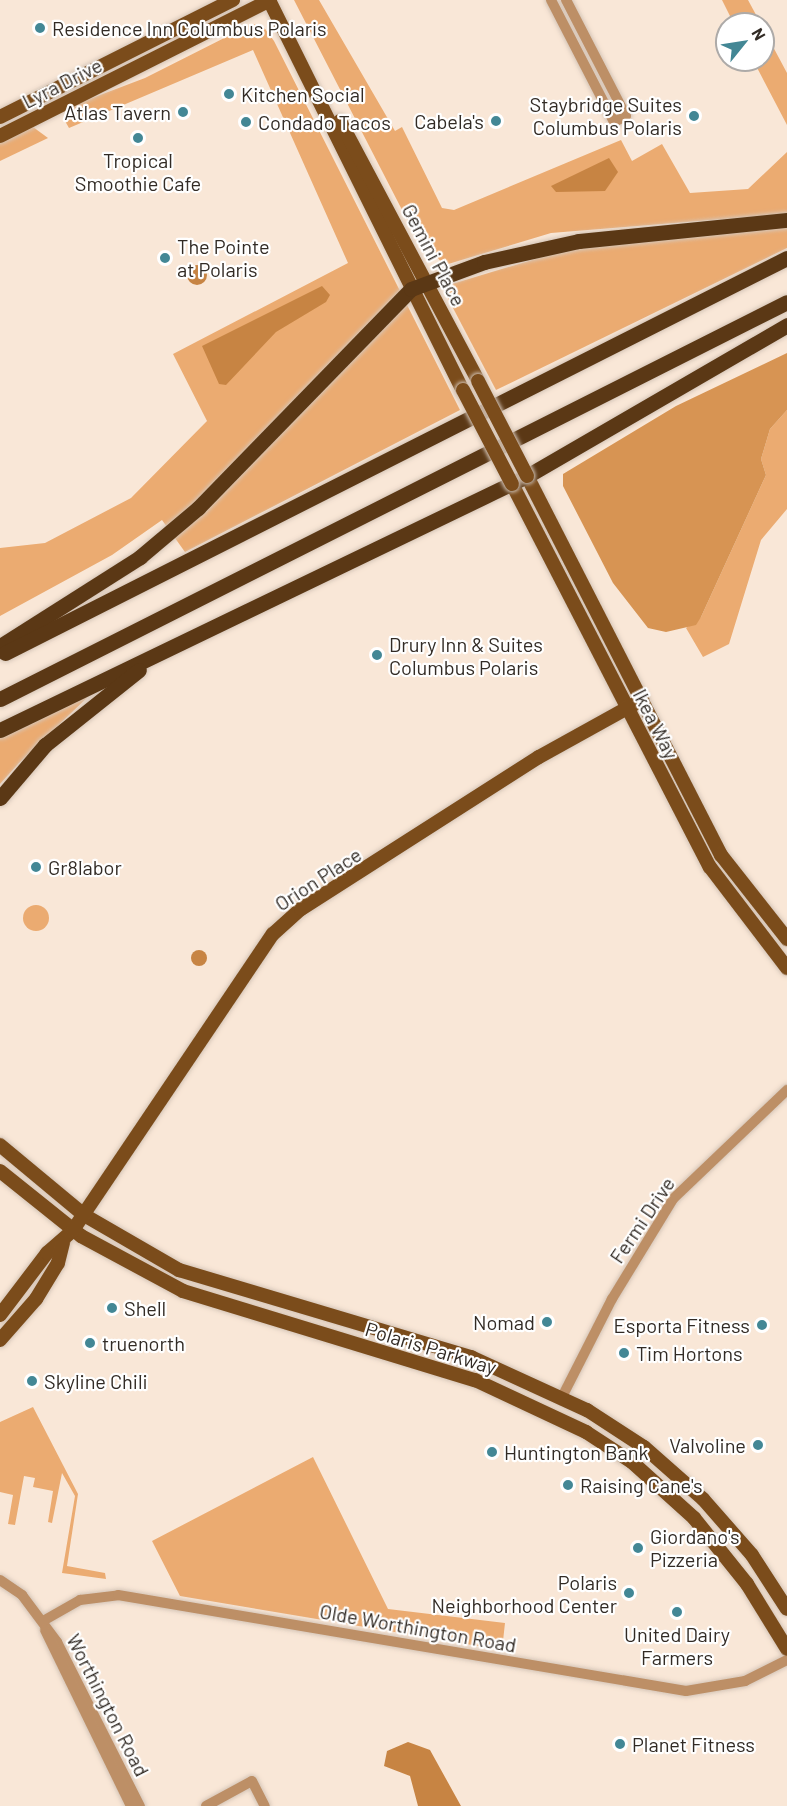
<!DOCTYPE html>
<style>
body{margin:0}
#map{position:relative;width:787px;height:1806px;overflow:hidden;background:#f9e7d7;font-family:Barlow,sans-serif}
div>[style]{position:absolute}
.green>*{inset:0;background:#ebab71}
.round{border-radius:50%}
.forest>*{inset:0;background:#d79453}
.water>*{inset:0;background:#c78443}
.roads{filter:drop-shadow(0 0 2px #d5c5b7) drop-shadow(0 0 2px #d5c5b7)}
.minor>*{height:10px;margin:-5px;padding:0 5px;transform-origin:5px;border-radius:5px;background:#bd8f66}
.major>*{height:14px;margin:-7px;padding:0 7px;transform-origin:7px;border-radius:7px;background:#7b4c1b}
.highway>*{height:15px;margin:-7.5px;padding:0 7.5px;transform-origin:7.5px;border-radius:7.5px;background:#5b3815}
.bridges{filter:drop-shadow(0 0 2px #d5c5b7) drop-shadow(0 0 2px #d5c5b7)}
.major-bridge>*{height:14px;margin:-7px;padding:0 7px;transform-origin:7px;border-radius:7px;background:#7b4c1b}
.dots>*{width:16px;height:16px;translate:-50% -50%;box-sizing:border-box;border:3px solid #fff;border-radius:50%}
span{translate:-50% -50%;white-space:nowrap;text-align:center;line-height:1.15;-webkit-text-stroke:4.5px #fff;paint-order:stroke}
.poi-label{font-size:20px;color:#322b25}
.left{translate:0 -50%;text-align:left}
.right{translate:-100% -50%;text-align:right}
.street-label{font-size:20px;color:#322b25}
.north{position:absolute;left:715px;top:12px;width:60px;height:60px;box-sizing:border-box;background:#fff;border:2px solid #adaaa8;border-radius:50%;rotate:60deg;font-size:16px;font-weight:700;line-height:24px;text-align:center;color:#322b25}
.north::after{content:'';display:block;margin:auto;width:21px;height:27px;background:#438795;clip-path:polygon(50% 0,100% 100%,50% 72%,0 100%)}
</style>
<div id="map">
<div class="green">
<i style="clip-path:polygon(294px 0,319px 0,395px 131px,402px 127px,442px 208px,454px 210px,621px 140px,632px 161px,662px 144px,690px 193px,748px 189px,787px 152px,787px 214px,551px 233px,445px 265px,417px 239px)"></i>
<i style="clip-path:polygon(722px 0,748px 0,761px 24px,734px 24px)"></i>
<i style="clip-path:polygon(252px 24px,263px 26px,274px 41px,460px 410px,185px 552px,162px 520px,112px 555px,0 616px,0 548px,45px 543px,131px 498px,207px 421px,173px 354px,348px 263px,253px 50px,69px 128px,65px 121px,71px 106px,145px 78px)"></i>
<i style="clip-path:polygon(763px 28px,787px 73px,787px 125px,753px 60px,763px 60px)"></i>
<i style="clip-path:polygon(33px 127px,48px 138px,0 161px,0 142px)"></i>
<i style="clip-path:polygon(787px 225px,787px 248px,496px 390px,442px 287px,562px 251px,633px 238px)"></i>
<i style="clip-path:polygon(787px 410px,787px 509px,761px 540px,729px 644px,703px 657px,686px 628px,701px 617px,766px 475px,761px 459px,770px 429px)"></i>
<i style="clip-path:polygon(94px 691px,19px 763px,0 784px,0 737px)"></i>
<i class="round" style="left:23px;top:905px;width:26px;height:26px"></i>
<i style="clip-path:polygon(33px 1407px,78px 1494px,67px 1566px,105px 1573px,106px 1579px,62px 1573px,75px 1496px,62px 1473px,52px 1523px,48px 1522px,53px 1491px,33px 1487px,35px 1478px,24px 1476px,15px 1525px,8px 1524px,13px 1495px,0 1492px,0 1422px)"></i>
<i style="clip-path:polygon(313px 1457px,388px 1609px,505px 1623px,502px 1650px,180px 1596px,152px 1541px)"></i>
</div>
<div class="forest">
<i style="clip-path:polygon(787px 353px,787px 410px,770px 429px,761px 459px,766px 475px,701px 617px,696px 625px,666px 632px,648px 628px,613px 583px,563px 486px,563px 474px,676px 406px)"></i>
</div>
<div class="water">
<i style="clip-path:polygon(609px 158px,618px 172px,605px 191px,556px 192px,551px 186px)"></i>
<i class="round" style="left:187px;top:265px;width:20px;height:20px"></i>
<i style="clip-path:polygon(322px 286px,330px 295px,326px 302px,276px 332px,226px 385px,219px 384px,202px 346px)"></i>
<i class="round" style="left:191px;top:950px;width:16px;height:16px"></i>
<i style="clip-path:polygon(408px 1742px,430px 1750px,461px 1806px,418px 1806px,410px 1776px,384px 1766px,387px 1751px)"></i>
</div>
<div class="roads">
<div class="minor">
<i style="left:551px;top:0;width:137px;rotate:62.7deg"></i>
<i style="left:614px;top:122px;width:13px;rotate:-27deg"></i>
<i style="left:626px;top:116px;width:131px;rotate:-117.3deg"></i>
<i style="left:562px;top:1397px;width:110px;rotate:-63deg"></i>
<i style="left:612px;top:1299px;width:117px;rotate:-58.6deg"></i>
<i style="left:673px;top:1199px;width:158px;rotate:-43.7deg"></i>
<i style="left:0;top:1580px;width:27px;rotate:34deg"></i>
<i style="left:22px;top:1595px;width:59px;rotate:53.3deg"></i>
<i style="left:57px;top:1642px;width:184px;rotate:63.2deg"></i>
<i style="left:43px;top:1621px;width:43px;rotate:-29.6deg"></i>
<i style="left:80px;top:1600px;width:38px;rotate:-7deg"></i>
<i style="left:118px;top:1595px;width:576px;rotate:9.59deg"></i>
<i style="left:686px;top:1691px;width:60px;rotate:-9.6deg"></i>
<i style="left:745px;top:1681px;width:47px;rotate:-26.6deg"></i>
<i style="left:45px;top:1630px;width:196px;rotate:64deg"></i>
<i style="left:206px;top:1806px;width:52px;rotate:-28.5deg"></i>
<i style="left:252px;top:1781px;width:28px;rotate:63deg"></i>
</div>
<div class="major">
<i style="left:269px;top:0;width:436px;rotate:63.6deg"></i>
<i style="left:0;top:117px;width:261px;rotate:-26.7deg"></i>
<i style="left:340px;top:121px;width:294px;rotate:62deg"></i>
<i style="left:0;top:136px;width:302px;rotate:-26.7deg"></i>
<i style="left:527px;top:476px;width:426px;rotate:62.9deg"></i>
<i style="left:721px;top:855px;width:107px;rotate:51.8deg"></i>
<i style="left:512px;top:484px;width:431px;rotate:62.7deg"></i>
<i style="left:710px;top:867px;width:127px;rotate:52.7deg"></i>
<i style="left:0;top:1145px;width:109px;rotate:39.8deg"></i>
<i style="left:84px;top:1215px;width:110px;rotate:30.1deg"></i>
<i style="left:179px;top:1270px;width:305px;rotate:16.6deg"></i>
<i style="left:471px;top:1357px;width:128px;rotate:24.6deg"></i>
<i style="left:587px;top:1410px;width:68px;rotate:33deg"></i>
<i style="left:644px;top:1447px;width:79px;rotate:41.4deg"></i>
<i style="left:703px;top:1499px;width:74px;rotate:48.8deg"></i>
<i style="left:752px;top:1555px;width:64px;rotate:57.1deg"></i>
<i style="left:0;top:1171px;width:104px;rotate:38.7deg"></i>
<i style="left:81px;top:1236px;width:116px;rotate:28.3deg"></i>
<i style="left:183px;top:1291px;width:305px;rotate:17deg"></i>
<i style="left:475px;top:1380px;width:123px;rotate:25.1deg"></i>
<i style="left:586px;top:1432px;width:55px;rotate:33.1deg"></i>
<i style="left:632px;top:1462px;width:84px;rotate:42.1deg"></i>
<i style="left:694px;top:1518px;width:85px;rotate:51.2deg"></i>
<i style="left:747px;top:1584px;width:76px;rotate:58.4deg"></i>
<i style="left:0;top:1315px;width:78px;rotate:-52.8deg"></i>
<i style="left:47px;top:1253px;width:35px;rotate:-41deg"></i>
<i style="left:73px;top:1230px;width:357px;rotate:-56deg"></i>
<i style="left:273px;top:934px;width:38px;rotate:-42deg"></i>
<i style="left:301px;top:909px;width:282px;rotate:-32.6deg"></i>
<i style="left:539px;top:757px;width:118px;rotate:-29deg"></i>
<i style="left:0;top:1340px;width:55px;rotate:-48.7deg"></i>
<i style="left:36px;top:1299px;width:42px;rotate:-58.6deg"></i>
<i style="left:58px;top:1263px;width:21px;rotate:-76deg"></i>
</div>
<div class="highway">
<i style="left:0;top:646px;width:166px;rotate:-32.4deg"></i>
<i style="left:140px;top:557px;width:76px;rotate:-40.2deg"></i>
<i style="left:198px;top:508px;width:305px;rotate:-45.8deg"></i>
<i style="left:411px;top:289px;width:78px;rotate:-20.3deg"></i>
<i style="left:484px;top:262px;width:97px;rotate:-12.5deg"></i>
<i style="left:579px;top:241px;width:209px;rotate:-5.8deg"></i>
<i style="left:5px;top:653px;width:876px;rotate:-26.8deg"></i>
<i style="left:0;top:699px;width:881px;rotate:-26.77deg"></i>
<i style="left:0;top:730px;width:585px;rotate:-25.73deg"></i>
<i style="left:527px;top:476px;width:301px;rotate:-30.1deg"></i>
<i style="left:0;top:798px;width:70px;rotate:-49.7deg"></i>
<i style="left:45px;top:745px;width:120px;rotate:-38.6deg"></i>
</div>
</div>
<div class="bridges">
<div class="major-bridge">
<i style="left:478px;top:381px;width:107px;rotate:62.7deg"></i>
<i style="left:463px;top:390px;width:106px;rotate:62.5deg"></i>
</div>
</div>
<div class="dots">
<i style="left:40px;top:28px;background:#438795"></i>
<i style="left:229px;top:94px;background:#438795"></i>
<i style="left:183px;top:112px;background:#438795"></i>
<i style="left:694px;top:116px;background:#438795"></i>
<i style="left:496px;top:121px;background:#438795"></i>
<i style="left:246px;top:122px;background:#438795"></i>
<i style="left:138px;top:138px;background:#438795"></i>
<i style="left:165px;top:258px;background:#438795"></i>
<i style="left:377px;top:655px;background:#438795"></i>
<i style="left:36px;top:867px;background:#438795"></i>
<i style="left:112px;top:1308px;background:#438795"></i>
<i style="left:547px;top:1322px;background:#438795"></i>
<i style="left:762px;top:1325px;background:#438795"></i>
<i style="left:90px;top:1343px;background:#438795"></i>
<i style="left:624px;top:1353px;background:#438795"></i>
<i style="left:32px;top:1381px;background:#438795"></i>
<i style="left:758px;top:1445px;background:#438795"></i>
<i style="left:492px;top:1452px;background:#438795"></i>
<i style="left:568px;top:1485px;background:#438795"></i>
<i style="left:638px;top:1548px;background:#438795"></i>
<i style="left:629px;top:1593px;background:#438795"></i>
<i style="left:677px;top:1612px;background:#438795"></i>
<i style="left:620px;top:1744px;background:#438795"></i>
</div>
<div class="poi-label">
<span class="left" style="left:52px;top:28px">Residence Inn Columbus Polaris</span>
<span class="left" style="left:241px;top:94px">Kitchen Social</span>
<span class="right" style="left:682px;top:116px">Staybridge Suites<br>Columbus Polaris</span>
<span class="right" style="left:171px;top:112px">Atlas Tavern</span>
<span class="right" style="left:484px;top:121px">Cabela's</span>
<span class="left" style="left:258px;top:122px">Condado Tacos</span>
<span style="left:138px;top:172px">Tropical<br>Smoothie Cafe</span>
<span class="left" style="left:177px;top:258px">The Pointe<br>at Polaris</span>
<span class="left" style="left:389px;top:656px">Drury Inn &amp; Suites<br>Columbus Polaris</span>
<span class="left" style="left:48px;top:867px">Gr8labor</span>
<span class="left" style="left:124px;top:1308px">Shell</span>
<span class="right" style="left:535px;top:1322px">Nomad</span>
<span class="right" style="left:750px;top:1325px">Esporta Fitness</span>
<span class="left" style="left:102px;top:1343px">truenorth</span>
<span class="left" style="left:636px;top:1353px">Tim Hortons</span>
<span class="left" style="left:44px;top:1381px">Skyline Chili</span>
<span class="right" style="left:746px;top:1445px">Valvoline</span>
<span class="left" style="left:504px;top:1452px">Huntington Bank</span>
<span class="left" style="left:580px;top:1485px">Raising Cane's</span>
<span class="left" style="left:650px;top:1548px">Giordano's<br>Pizzeria</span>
<span class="right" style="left:617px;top:1594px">Polaris<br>Neighborhood Center</span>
<span style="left:677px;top:1646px">United Dairy<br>Farmers</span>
<span class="left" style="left:632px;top:1744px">Planet Fitness</span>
</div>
<div class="street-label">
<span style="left:62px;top:83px;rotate:-27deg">Lyra Drive</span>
<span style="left:434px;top:255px;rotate:62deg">Gemini Place</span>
<span style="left:656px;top:724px;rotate:63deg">Ikea Way</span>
<span style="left:318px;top:879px;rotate:-33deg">Orion Place</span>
<span style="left:642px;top:1220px;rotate:-56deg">Fermi Drive</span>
<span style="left:431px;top:1348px;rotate:17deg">Polaris Parkway</span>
<span style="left:418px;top:1628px;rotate:10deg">Olde Worthington Road</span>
<span style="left:108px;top:1705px;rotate:63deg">Worthington Road</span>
</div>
<div class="north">N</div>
</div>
